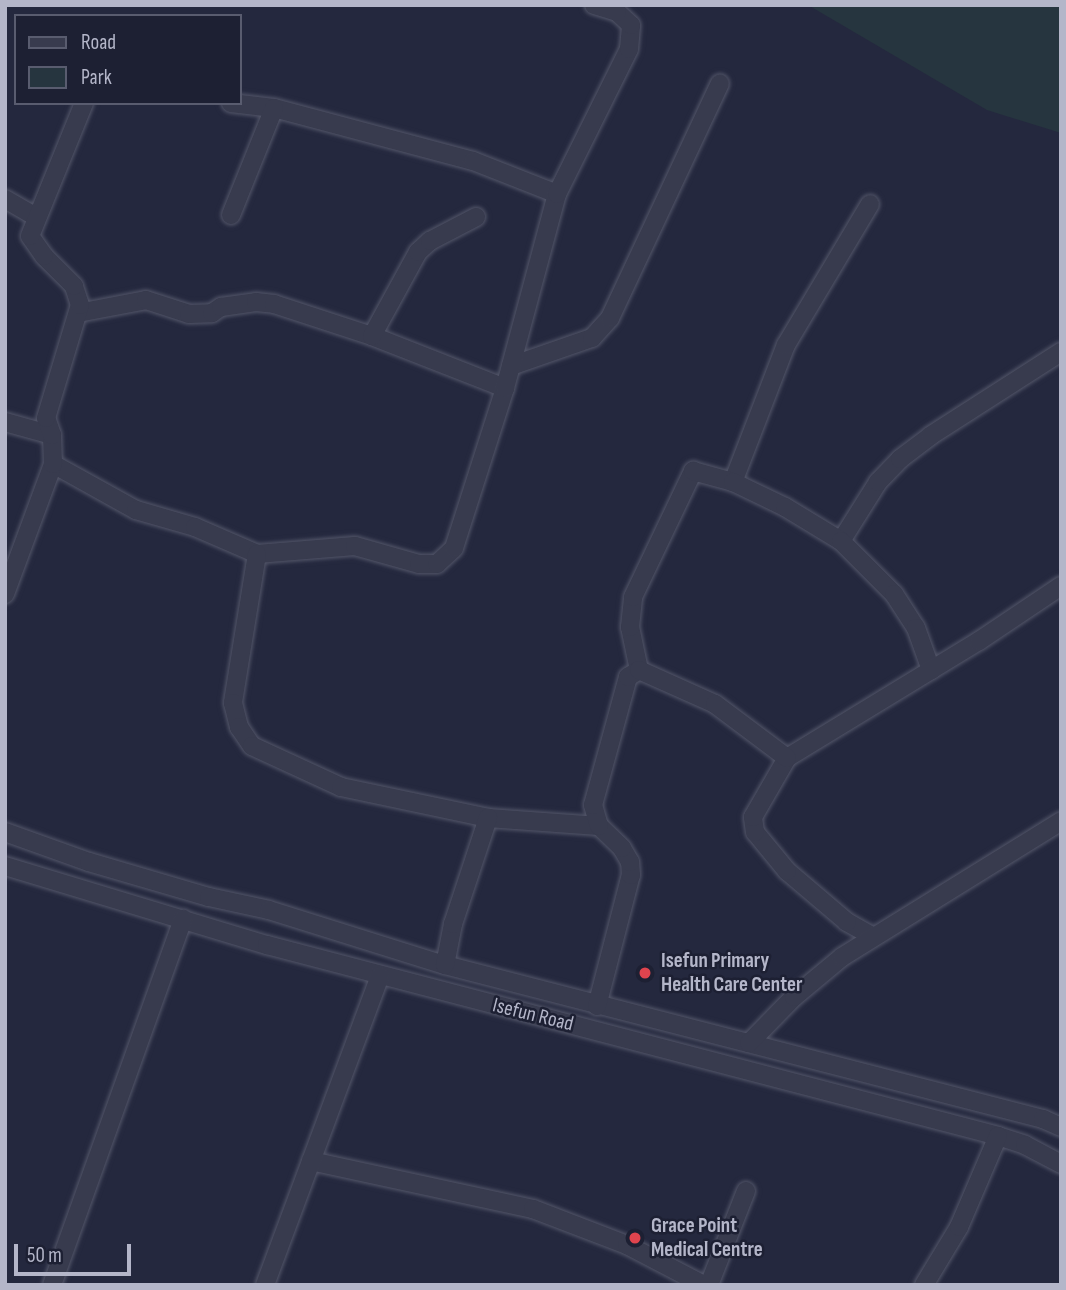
<!DOCTYPE html>
<style>
body{margin:0}
#map{position:relative;width:1066px;height:1290px;overflow:hidden;background:#24283e;font-family:"Sofia Sans Condensed",sans-serif}
div>[style]{position:absolute}
.green>*{inset:0;background:#26353f}
.roads{filter:drop-shadow(0 0 2px #535669) drop-shadow(0 0 2px #535669)}
.minor>*{height:18px;margin:-9px;padding:0 9px;transform-origin:9px;border-radius:9px;background:#383b4e}
.dots>*{width:19px;height:19px;translate:-50% -50%;box-sizing:border-box;border:4px solid #1d2033;border-radius:50%}
span{translate:-50% -50%;white-space:nowrap;text-align:center;line-height:1.15;-webkit-text-stroke:5px #1d2033;paint-order:stroke}
.poi-label{font-size:21px;color:#b4b6c9;font-weight:700}
.left{translate:0 -50%;text-align:left}
.street-label{font-size:21px;color:#b4b6c9}
.frame{position:absolute;inset:0;border:7px solid #b4b6c9;pointer-events:none}
.legend{position:absolute;left:14px;top:14px;width:228px;height:91px;box-sizing:border-box;background:#1d2033;border:2px solid #595c6f;margin:0;padding:9px 12px;list-style:none;font-size:21px;color:#b4b6c9}
.legend li{display:flex;align-items:center;gap:14px;height:35px}
.legend b{width:35px;border:2px solid #595c6f}
.scale{position:absolute;left:14px;top:1244px;width:117px;height:32px;box-sizing:border-box;border:4px solid #b4b6c9;border-top:0;padding-left:9px;font-size:21px;line-height:24px;white-space:nowrap;color:#b4b6c9;-webkit-text-stroke:5px #1d2033;paint-order:stroke}
</style>
<div id="map">
<div class="green">
<i style="clip-path:polygon(808px 5px,1061px 5px,1061px 133px,987px 110px)"></i>
</div>
<div class="roads">
<div class="minor">
<i style="left:231px;top:103px;width:43px;rotate:6.6deg"></i>
<i style="left:274px;top:108px;width:206px;rotate:14.9deg"></i>
<i style="left:473px;top:161px;width:90px;rotate:21.4deg"></i>
<i style="left:5px;top:199px;width:36px;rotate:30deg"></i>
<i style="left:231px;top:215px;width:115px;rotate:-68.1deg"></i>
<i style="left:78px;top:313px;width:69px;rotate:-10.8deg"></i>
<i style="left:146px;top:300px;width:45px;rotate:18deg"></i>
<i style="left:189px;top:314px;width:23px;rotate:-2deg"></i>
<i style="left:212px;top:313px;width:11px;rotate:-34deg"></i>
<i style="left:221px;top:307px;width:35px;rotate:-8deg"></i>
<i style="left:256px;top:302px;width:18px;rotate:6deg"></i>
<i style="left:274px;top:304px;width:103px;rotate:18.1deg"></i>
<i style="left:372px;top:336px;width:143px;rotate:21.4deg"></i>
<i style="left:372px;top:336px;width:96px;rotate:-61.3deg"></i>
<i style="left:418px;top:252px;width:16px;rotate:-43deg"></i>
<i style="left:430px;top:241px;width:52px;rotate:-27.6deg"></i>
<i style="left:511px;top:366px;width:86px;rotate:-19.1deg"></i>
<i style="left:592px;top:338px;width:27px;rotate:-48deg"></i>
<i style="left:610px;top:318px;width:259px;rotate:-64.9deg"></i>
<i style="left:5px;top:422px;width:49px;rotate:15.5deg"></i>
<i style="left:53px;top:464px;width:95px;rotate:29deg"></i>
<i style="left:136px;top:510px;width:61px;rotate:16.1deg"></i>
<i style="left:195px;top:527px;width:68px;rotate:23.5deg"></i>
<i style="left:257px;top:554px;width:98px;rotate:-4.7deg"></i>
<i style="left:355px;top:546px;width:66px;rotate:15.7deg"></i>
<i style="left:419px;top:564px;width:18px"></i>
<i style="left:437px;top:564px;width:23px;rotate:-43deg"></i>
<i style="left:454px;top:548px;width:168px;rotate:-72.3deg"></i>
<i style="left:505px;top:388px;width:201px;rotate:-75deg"></i>
<i style="left:557px;top:194px;width:162px;rotate:-63.6deg"></i>
<i style="left:629px;top:49px;width:24px;rotate:-85deg"></i>
<i style="left:631px;top:25px;width:19px;rotate:-137deg"></i>
<i style="left:617px;top:12px;width:24px;rotate:-163deg"></i>
<i style="left:733px;top:482px;width:147px;rotate:-68.9deg"></i>
<i style="left:786px;top:345px;width:164px;rotate:-59.2deg"></i>
<i style="left:841px;top:541px;width:70px;rotate:-57.9deg"></i>
<i style="left:878px;top:482px;width:32px;rotate:-46deg"></i>
<i style="left:900px;top:459px;width:38px;rotate:-37deg"></i>
<i style="left:930px;top:436px;width:156px;rotate:-32.7deg"></i>
<i style="left:257px;top:554px;width:151px;rotate:99.2deg"></i>
<i style="left:233px;top:703px;width:25px;rotate:76deg"></i>
<i style="left:239px;top:727px;width:23px;rotate:56deg"></i>
<i style="left:252px;top:746px;width:98px;rotate:24.7deg"></i>
<i style="left:341px;top:787px;width:150px;rotate:11.9deg"></i>
<i style="left:488px;top:818px;width:111px;rotate:4.1deg"></i>
<i style="left:5px;top:594px;width:139px;rotate:-69.7deg"></i>
<i style="left:53px;top:464px;width:29px;rotate:-92deg"></i>
<i style="left:52px;top:435px;width:18px;rotate:-109deg"></i>
<i style="left:46px;top:418px;width:118px;rotate:-73.3deg"></i>
<i style="left:80px;top:305px;width:20px;rotate:-108deg"></i>
<i style="left:74px;top:286px;width:42px;rotate:-135deg"></i>
<i style="left:44px;top:256px;width:24px;rotate:-125deg"></i>
<i style="left:30px;top:236px;width:144px;rotate:-67.9deg"></i>
<i style="left:639px;top:670px;width:44px;rotate:-101.8deg"></i>
<i style="left:630px;top:627px;width:30px;rotate:-84deg"></i>
<i style="left:633px;top:597px;width:140px;rotate:-64.5deg"></i>
<i style="left:693px;top:471px;width:41px;rotate:15.4deg"></i>
<i style="left:733px;top:482px;width:58px;rotate:25.7deg"></i>
<i style="left:785px;top:507px;width:66px;rotate:31.3deg"></i>
<i style="left:841px;top:541px;width:75px;rotate:45deg"></i>
<i style="left:894px;top:594px;width:40px;rotate:57.1deg"></i>
<i style="left:916px;top:628px;width:45px;rotate:70.3deg"></i>
<i style="left:5px;top:832px;width:89px;rotate:19.7deg"></i>
<i style="left:89px;top:862px;width:125px;rotate:16.3deg"></i>
<i style="left:209px;top:897px;width:61px;rotate:12.2deg"></i>
<i style="left:269px;top:910px;width:184px;rotate:17.4deg"></i>
<i style="left:445px;top:965px;width:618px;rotate:14.44deg"></i>
<i style="left:1043px;top:1119px;width:20px;rotate:24deg"></i>
<i style="left:5px;top:866px;width:274px;rotate:16.8deg"></i>
<i style="left:267px;top:945px;width:756px;rotate:14.64deg"></i>
<i style="left:998px;top:1136px;width:28px;rotate:18deg"></i>
<i style="left:1025px;top:1145px;width:41px;rotate:27.8deg"></i>
<i style="left:872px;top:936px;width:29px;rotate:-151deg"></i>
<i style="left:847px;top:922px;width:79px;rotate:-139.6deg"></i>
<i style="left:787px;top:871px;width:50px;rotate:-129.4deg"></i>
<i style="left:755px;top:832px;width:15px;rotate:-98deg"></i>
<i style="left:753px;top:817px;width:68px;rotate:-60deg"></i>
<i style="left:787px;top:758px;width:225px;rotate:-31.4deg"></i>
<i style="left:979px;top:641px;width:99px;rotate:-33.9deg"></i>
<i style="left:445px;top:965px;width:42px;rotate:-79deg"></i>
<i style="left:453px;top:924px;width:112px;rotate:-71.7deg"></i>
<i style="left:597px;top:1006px;width:135px;rotate:-75.5deg"></i>
<i style="left:631px;top:875px;width:13px;rotate:-94deg"></i>
<i style="left:630px;top:862px;width:16px;rotate:-120deg"></i>
<i style="left:622px;top:848px;width:32px;rotate:-136deg"></i>
<i style="left:599px;top:826px;width:22px;rotate:-106deg"></i>
<i style="left:593px;top:805px;width:133px;rotate:-74.7deg"></i>
<i style="left:628px;top:677px;width:13px;rotate:-32deg"></i>
<i style="left:639px;top:670px;width:83px;rotate:24.1deg"></i>
<i style="left:715px;top:704px;width:90px;rotate:36.9deg"></i>
<i style="left:749px;top:1043px;width:64px;rotate:-45.6deg"></i>
<i style="left:794px;top:997px;width:62px;rotate:-39.8deg"></i>
<i style="left:842px;top:957px;width:258px;rotate:-31.8deg"></i>
<i style="left:311px;top:1161px;width:227px;rotate:12.2deg"></i>
<i style="left:533px;top:1209px;width:101px;rotate:21deg"></i>
<i style="left:627px;top:1245px;width:87px;rotate:27.5deg"></i>
<i style="left:52px;top:1285px;width:389px;rotate:-70.3deg"></i>
<i style="left:265px;top:1285px;width:330px;rotate:-69.6deg"></i>
<i style="left:709px;top:1285px;width:101px;rotate:-68.5deg"></i>
<i style="left:924px;top:1285px;width:68px;rotate:-58.9deg"></i>
<i style="left:959px;top:1227px;width:99px;rotate:-66.8deg"></i>
</div>
</div>
<div class="dots">
<i style="left:645px;top:973px;background:#e0444e"></i>
<i style="left:635px;top:1238px;background:#e0444e"></i>
</div>
<div class="poi-label">
<span class="left" style="left:661px;top:973px">Isefun Primary<br>Health Care Center</span>
<span class="left" style="left:651px;top:1238px">Grace Point<br>Medical Centre</span>
</div>
<div class="street-label">
<span style="left:533px;top:1015px;rotate:14deg">Isefun Road</span>
</div>
<div class="frame"></div>
<ul class="legend">
<li><b style="height:9px;background:#383b4e"></b>Road</li>
<li><b style="height:19px;background:#26353f"></b>Park</li>
</ul>
<div class="scale">50 m</div>
</div>
